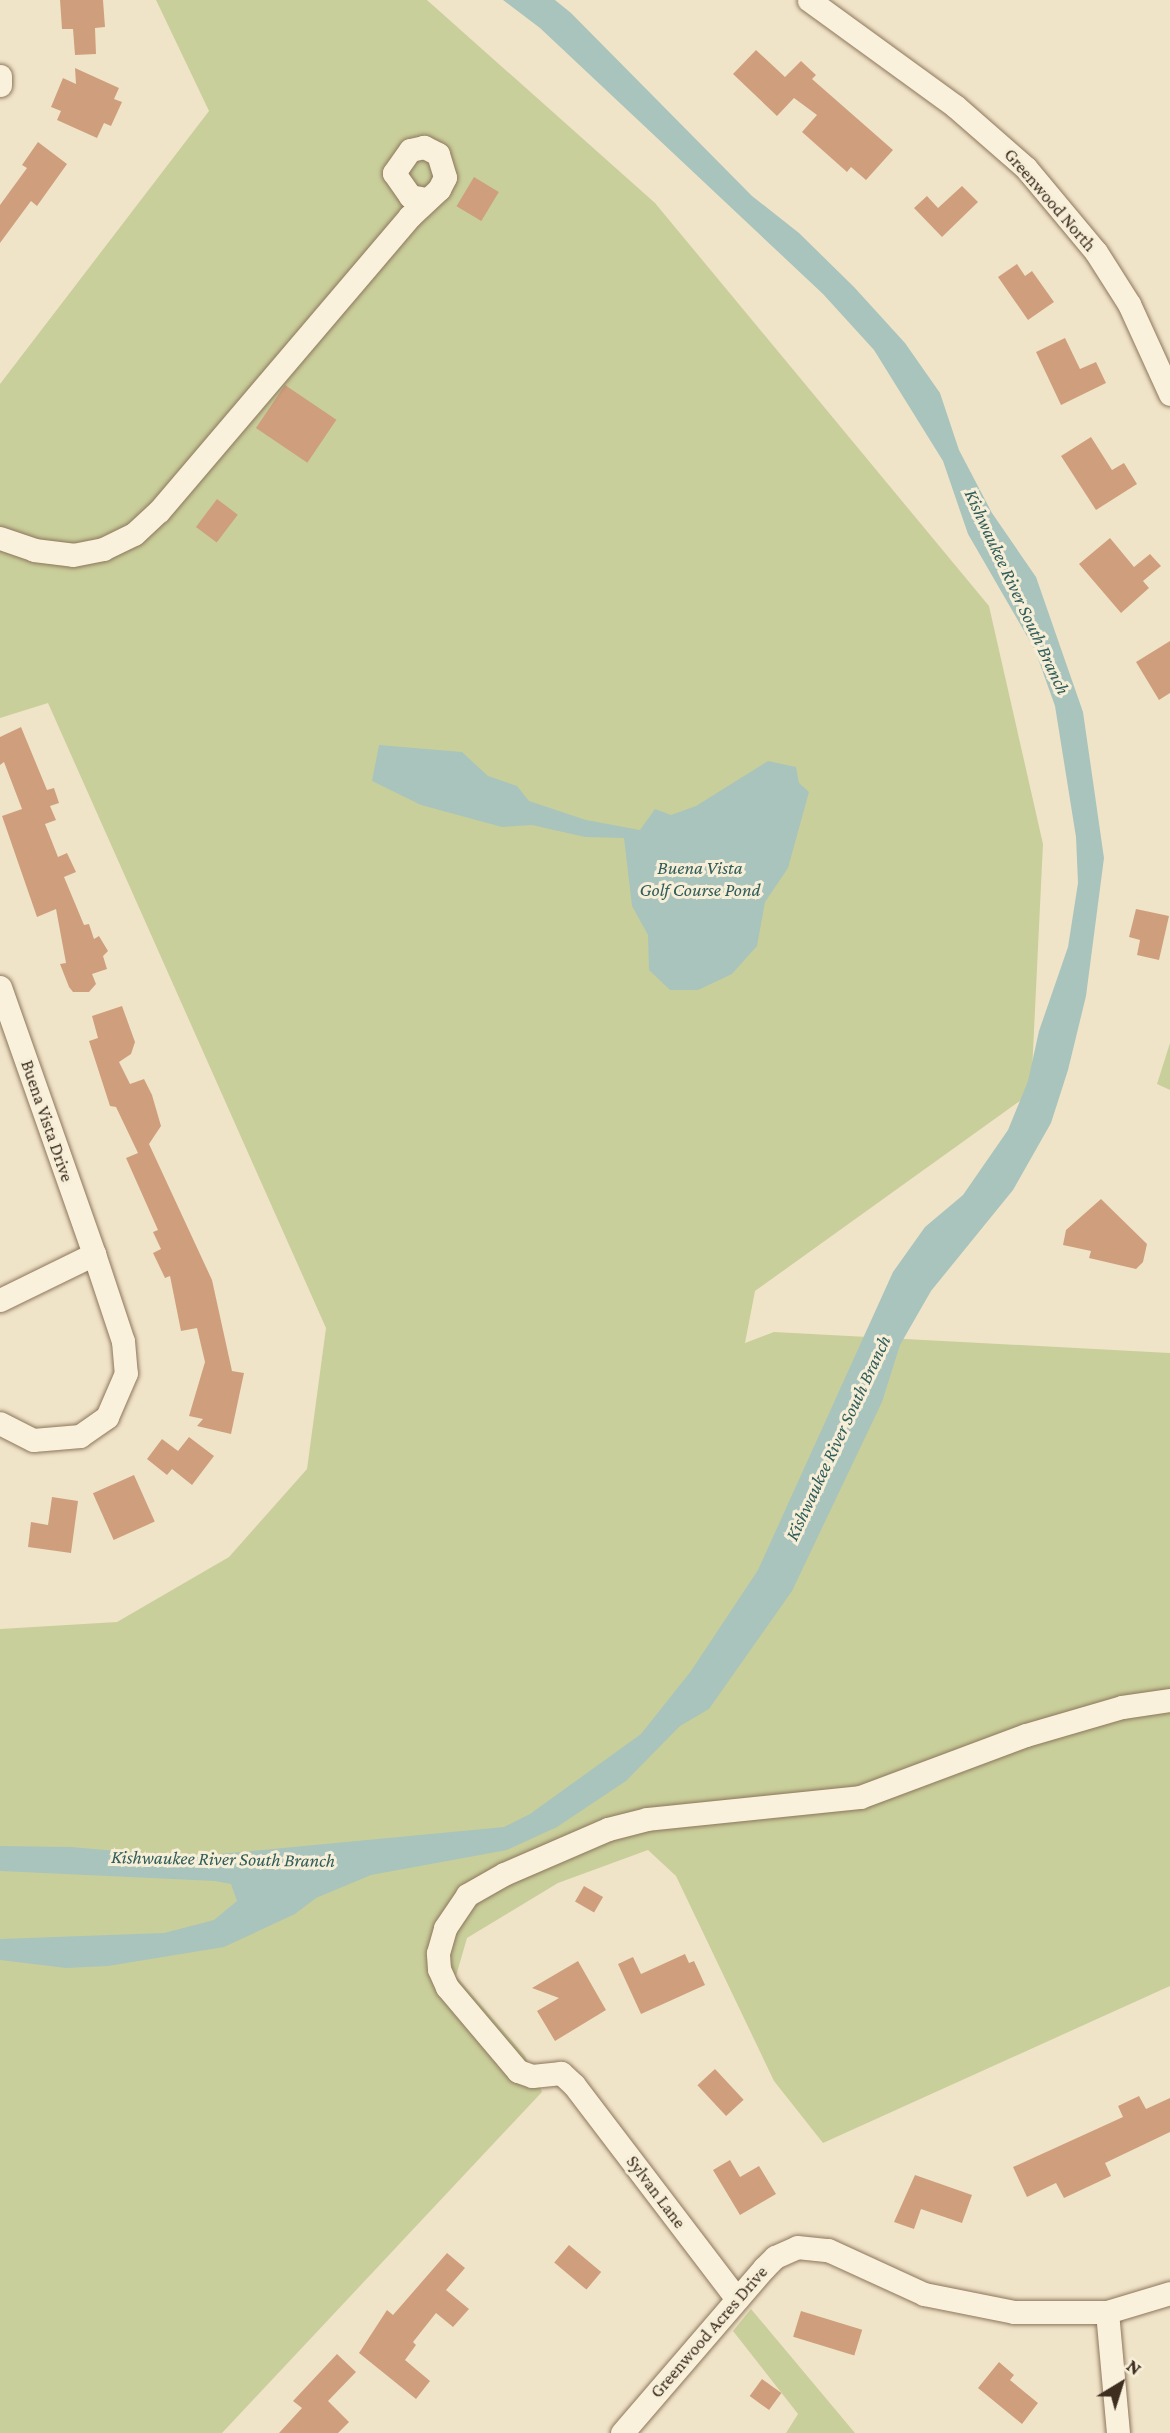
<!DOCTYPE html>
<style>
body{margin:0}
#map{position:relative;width:1170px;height:2433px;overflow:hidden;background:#f0e4c8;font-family:"Crimson Pro",serif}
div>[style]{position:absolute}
.green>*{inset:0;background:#c9cf9b}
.water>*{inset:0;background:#a9c4bc}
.building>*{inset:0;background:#cf9f7d;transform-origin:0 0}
.roads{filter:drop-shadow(0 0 2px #8d765c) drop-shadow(0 0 2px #8d765c)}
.minor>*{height:23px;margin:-11.5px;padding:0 11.5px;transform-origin:11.5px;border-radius:11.5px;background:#faf1dc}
span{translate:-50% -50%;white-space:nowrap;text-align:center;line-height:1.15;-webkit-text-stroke:6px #f7eed8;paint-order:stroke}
.street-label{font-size:18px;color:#3d2e20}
.water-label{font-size:19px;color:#2f5d5a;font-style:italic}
.north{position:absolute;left:1086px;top:2349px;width:70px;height:70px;-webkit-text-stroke:5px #f7eed8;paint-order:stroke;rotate:38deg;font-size:19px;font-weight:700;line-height:28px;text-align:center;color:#3d2e20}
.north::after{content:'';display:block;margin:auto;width:24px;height:32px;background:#3d2e20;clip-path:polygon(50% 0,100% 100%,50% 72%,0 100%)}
</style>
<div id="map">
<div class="green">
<i style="clip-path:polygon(156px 0,427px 0,655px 203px,989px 606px,1043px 844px,1031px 1093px,755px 1291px,745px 1343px,774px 1332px,1170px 1353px,1170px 1986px,823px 2143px,774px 2081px,676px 1876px,648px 1850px,558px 1883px,467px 1938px,456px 1976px,525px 2056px,542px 2092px,222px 2433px,0 2433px,0 1629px,117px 1622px,229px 1557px,307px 1469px,326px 1328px,48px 703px,0 718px,0 384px,209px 111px)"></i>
<i style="clip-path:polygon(1170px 1043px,1170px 1090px,1157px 1084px)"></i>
<i style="clip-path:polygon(751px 2309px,855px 2433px,786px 2433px,798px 2414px,733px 2331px)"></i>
</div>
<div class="water">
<i style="clip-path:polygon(503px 0,555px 0,571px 13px,752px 196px,799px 233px,854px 287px,905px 343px,940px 393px,959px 450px,992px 513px,1036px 577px,1083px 712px,1104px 858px,1086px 996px,1068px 1070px,1051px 1123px,1013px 1190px,931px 1291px,900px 1345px,882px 1402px,792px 1591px,709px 1709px,680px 1726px,626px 1781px,557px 1827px,507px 1850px,371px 1875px,316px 1898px,295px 1914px,224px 1947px,108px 1966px,66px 1968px,0 1960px,0 1939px,164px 1933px,214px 1920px,237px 1901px,231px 1884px,215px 1881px,0 1871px,0 1846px,71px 1847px,188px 1857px,504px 1827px,530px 1814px,641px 1734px,691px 1671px,758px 1570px,893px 1272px,925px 1227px,963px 1195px,1008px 1130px,1028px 1081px,1039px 1031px,1068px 947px,1078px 883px,1076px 837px,1055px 706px,1035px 650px,968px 534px,943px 461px,874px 350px,823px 294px,540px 28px)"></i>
<i style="clip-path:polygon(379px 745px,462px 752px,488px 776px,517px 786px,529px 801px,586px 820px,640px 830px,655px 809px,671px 815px,696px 806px,768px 761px,796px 767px,799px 783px,809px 792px,788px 868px,765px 902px,757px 946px,732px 974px,698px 990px,670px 990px,649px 970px,648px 935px,632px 906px,624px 838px,585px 837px,532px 825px,502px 827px,421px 805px,372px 781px)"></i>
</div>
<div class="building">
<i style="clip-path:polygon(60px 0,103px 0,105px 27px,95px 28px,96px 54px,75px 55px,73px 29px,62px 29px)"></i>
<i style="clip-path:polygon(756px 50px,785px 77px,801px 61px,816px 75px,812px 79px,893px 150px,866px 180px,851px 167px,847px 172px,802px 132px,817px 115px,794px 98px,777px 116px,733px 74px)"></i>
<i style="clip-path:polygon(75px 68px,119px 88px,114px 99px,122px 102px,111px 126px,104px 123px,97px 138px,57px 120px,61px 111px,51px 107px,63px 78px,76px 84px)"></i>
<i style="clip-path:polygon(38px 142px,67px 164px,37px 206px,31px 201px,0 243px,0 205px,27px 168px,22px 165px)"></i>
<i style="left:474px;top:177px;width:29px;height:34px;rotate:31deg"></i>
<i style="clip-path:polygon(962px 186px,978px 202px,942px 237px,914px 208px,927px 196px,938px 208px)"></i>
<i style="clip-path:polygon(1017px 264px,1025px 276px,1032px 271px,1054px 302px,1028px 320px,998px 277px)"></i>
<i style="clip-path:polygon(1065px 338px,1080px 369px,1096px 362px,1106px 383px,1061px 405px,1036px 352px)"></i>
<i style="left:285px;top:385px;width:62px;height:52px;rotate:34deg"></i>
<i style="clip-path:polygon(1091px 437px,1112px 470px,1124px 463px,1137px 484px,1096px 510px,1061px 456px)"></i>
<i style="left:217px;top:499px;width:26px;height:35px;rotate:37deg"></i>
<i style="clip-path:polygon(1110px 538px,1134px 567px,1150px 554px,1161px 566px,1143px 581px,1149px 588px,1121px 613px,1079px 564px)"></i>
<i style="clip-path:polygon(1170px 641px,1170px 693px,1159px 700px,1136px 662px)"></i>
<i style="clip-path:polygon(21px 727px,47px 790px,54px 788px,59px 803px,50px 806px,56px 820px,45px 824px,58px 857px,67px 853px,76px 872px,64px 877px,84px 925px,89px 924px,94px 939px,99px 936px,108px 951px,103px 956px,107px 969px,92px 974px,96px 984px,89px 992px,73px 992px,69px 987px,60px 964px,66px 963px,56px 909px,37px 917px,2px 816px,22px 809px,4px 762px,0 765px,0 737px)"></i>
<i style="clip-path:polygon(1136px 909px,1169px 916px,1159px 960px,1137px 955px,1140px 940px,1129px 937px)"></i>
<i style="clip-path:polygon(122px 1006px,135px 1042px,131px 1054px,119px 1062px,130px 1084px,144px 1079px,152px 1095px,161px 1126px,149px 1144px,212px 1280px,232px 1371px,244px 1373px,231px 1434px,197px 1426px,203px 1419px,189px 1416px,205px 1362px,197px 1328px,181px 1331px,170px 1276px,165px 1278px,153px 1253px,161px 1249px,153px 1232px,158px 1230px,126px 1158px,138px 1153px,116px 1107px,110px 1106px,89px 1041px,98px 1038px,92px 1016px)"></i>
<i style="clip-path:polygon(1101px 1199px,1147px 1244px,1143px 1262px,1136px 1269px,1089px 1258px,1091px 1251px,1063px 1245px,1066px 1230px)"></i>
<i style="clip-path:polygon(189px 1437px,214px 1456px,192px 1485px,172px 1469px,167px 1475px,147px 1459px,162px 1439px,178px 1451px)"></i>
<i style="left:134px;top:1475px;width:51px;height:45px;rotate:66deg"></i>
<i style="clip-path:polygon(52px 1497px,78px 1501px,71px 1553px,28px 1547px,31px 1522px,48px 1525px)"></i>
<i style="left:584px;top:1886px;width:22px;height:18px;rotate:30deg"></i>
<i style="clip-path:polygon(685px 1954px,689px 1963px,694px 1961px,705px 1985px,641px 2014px,618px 1964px,633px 1957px,641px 1974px)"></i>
<i style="clip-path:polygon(578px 1961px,606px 2010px,555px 2041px,537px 2011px,559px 1998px,532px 1988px)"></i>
<i style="left:715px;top:2069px;width:42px;height:24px;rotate:47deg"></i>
<i style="clip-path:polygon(1139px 2096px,1146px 2109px,1170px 2098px,1170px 2132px,1105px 2163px,1111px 2176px,1064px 2198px,1056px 2183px,1027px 2197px,1013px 2167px,1123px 2117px,1118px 2106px)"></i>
<i style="clip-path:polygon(730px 2160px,740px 2177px,759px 2166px,776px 2194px,740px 2215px,713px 2170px)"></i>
<i style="clip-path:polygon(915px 2175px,972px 2195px,962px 2223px,921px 2209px,914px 2229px,894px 2222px)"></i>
<i style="left:569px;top:2245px;width:42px;height:23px;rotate:40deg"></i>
<i style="clip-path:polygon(447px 2253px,465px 2268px,446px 2290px,469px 2309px,453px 2327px,436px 2313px,413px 2342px,416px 2345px,405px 2360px,430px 2381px,416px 2399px,359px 2353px,387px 2310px,393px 2315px)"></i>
<i style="left:801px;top:2311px;width:64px;height:27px;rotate:17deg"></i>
<i style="clip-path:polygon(337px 2354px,356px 2372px,328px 2401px,349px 2422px,338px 2433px,279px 2433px,302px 2408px,293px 2401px)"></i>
<i style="clip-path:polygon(999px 2362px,1014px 2375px,1010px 2380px,1038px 2403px,1022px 2424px,978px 2388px)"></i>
<i style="left:762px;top:2379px;width:24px;height:21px;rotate:36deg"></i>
</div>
<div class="roads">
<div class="minor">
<i style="left:809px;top:0;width:180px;rotate:36deg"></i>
<i style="left:955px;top:106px;width:94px;rotate:41.1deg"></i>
<i style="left:1026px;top:168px;width:109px;rotate:50.2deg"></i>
<i style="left:1096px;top:252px;width:62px;rotate:57.6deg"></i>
<i style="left:1129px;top:304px;width:99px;rotate:65.5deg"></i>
<i style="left:0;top:76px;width:9px;rotate:90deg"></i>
<i style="left:0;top:538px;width:36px;rotate:19deg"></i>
<i style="left:34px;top:550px;width:39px;rotate:7deg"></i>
<i style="left:73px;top:555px;width:31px;rotate:-11deg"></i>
<i style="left:103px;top:549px;width:34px;rotate:-26deg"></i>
<i style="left:134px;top:534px;width:34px;rotate:-43deg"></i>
<i style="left:159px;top:511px;width:386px;rotate:-49.6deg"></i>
<i style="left:409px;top:217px;width:41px;rotate:-43deg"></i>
<i style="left:439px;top:189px;width:13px;rotate:-63deg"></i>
<i style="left:445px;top:177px;width:24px;rotate:-107deg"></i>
<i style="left:438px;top:154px;width:16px;rotate:-153deg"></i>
<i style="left:424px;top:147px;width:14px;rotate:168deg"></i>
<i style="left:410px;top:150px;width:28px;rotate:125deg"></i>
<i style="left:394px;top:173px;width:28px;rotate:55deg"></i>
<i style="left:410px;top:196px;width:16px;rotate:11deg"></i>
<i style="left:0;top:987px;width:283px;rotate:70.6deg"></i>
<i style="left:0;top:1300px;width:105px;rotate:-26.1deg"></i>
<i style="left:94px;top:1254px;width:92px;rotate:71.6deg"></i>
<i style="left:123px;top:1341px;width:32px;rotate:85deg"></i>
<i style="left:126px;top:1373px;width:48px;rotate:113.4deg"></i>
<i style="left:107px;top:1417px;width:33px;rotate:145deg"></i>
<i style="left:80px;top:1436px;width:47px;rotate:175.1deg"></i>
<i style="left:33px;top:1440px;width:37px;rotate:-153deg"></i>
<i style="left:737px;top:2299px;width:269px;rotate:-127.3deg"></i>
<i style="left:574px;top:2085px;width:18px;rotate:-137deg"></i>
<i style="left:561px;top:2073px;width:29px;rotate:174deg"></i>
<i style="left:532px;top:2076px;width:15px;rotate:-160deg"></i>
<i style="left:518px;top:2071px;width:110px;rotate:-130.2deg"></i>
<i style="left:447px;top:1987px;width:20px;rotate:-114deg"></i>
<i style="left:439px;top:1969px;width:16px;rotate:-94deg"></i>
<i style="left:438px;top:1953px;width:26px;rotate:-74deg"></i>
<i style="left:445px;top:1928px;width:40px;rotate:-56deg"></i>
<i style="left:467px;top:1895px;width:43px;rotate:-29.6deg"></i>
<i style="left:504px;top:1874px;width:113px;rotate:-23.4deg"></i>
<i style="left:608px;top:1829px;width:40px;rotate:-14.4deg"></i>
<i style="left:647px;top:1819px;width:214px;rotate:-5.9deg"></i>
<i style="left:860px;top:1797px;width:177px;rotate:-20.5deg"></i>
<i style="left:1026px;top:1735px;width:100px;rotate:-16.3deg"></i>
<i style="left:1122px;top:1707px;width:49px;rotate:-8.3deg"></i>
<i style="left:1107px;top:2312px;width:121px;rotate:84.8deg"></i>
<i style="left:622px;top:2433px;width:218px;rotate:-49.3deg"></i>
<i style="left:764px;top:2268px;width:16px;rotate:-45deg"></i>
<i style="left:775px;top:2257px;width:24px;rotate:-24deg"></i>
<i style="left:797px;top:2247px;width:31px;rotate:6deg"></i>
<i style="left:828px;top:2250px;width:106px;rotate:24.6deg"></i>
<i style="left:924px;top:2294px;width:92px;rotate:11.3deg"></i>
<i style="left:1014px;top:2312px;width:93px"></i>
<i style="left:1107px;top:2312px;width:66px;rotate:-16.8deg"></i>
</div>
</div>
<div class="street-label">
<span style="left:1050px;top:200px;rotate:49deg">Greenwood North</span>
<span style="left:47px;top:1121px;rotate:71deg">Buena Vista Drive</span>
<span style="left:656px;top:2192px;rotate:53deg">Sylvan Lane</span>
<span style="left:709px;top:2332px;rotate:-49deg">Greenwood Acres Drive</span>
</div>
<div class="water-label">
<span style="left:1017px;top:592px;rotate:65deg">Kishwaukee River South Branch</span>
<span style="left:700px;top:879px">Buena Vista<br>Golf Course Pond</span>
<span style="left:838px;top:1438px;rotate:-65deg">Kishwaukee River South Branch</span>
<span style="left:223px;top:1859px;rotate:1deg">Kishwaukee River South Branch</span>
</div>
<div class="north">N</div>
</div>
